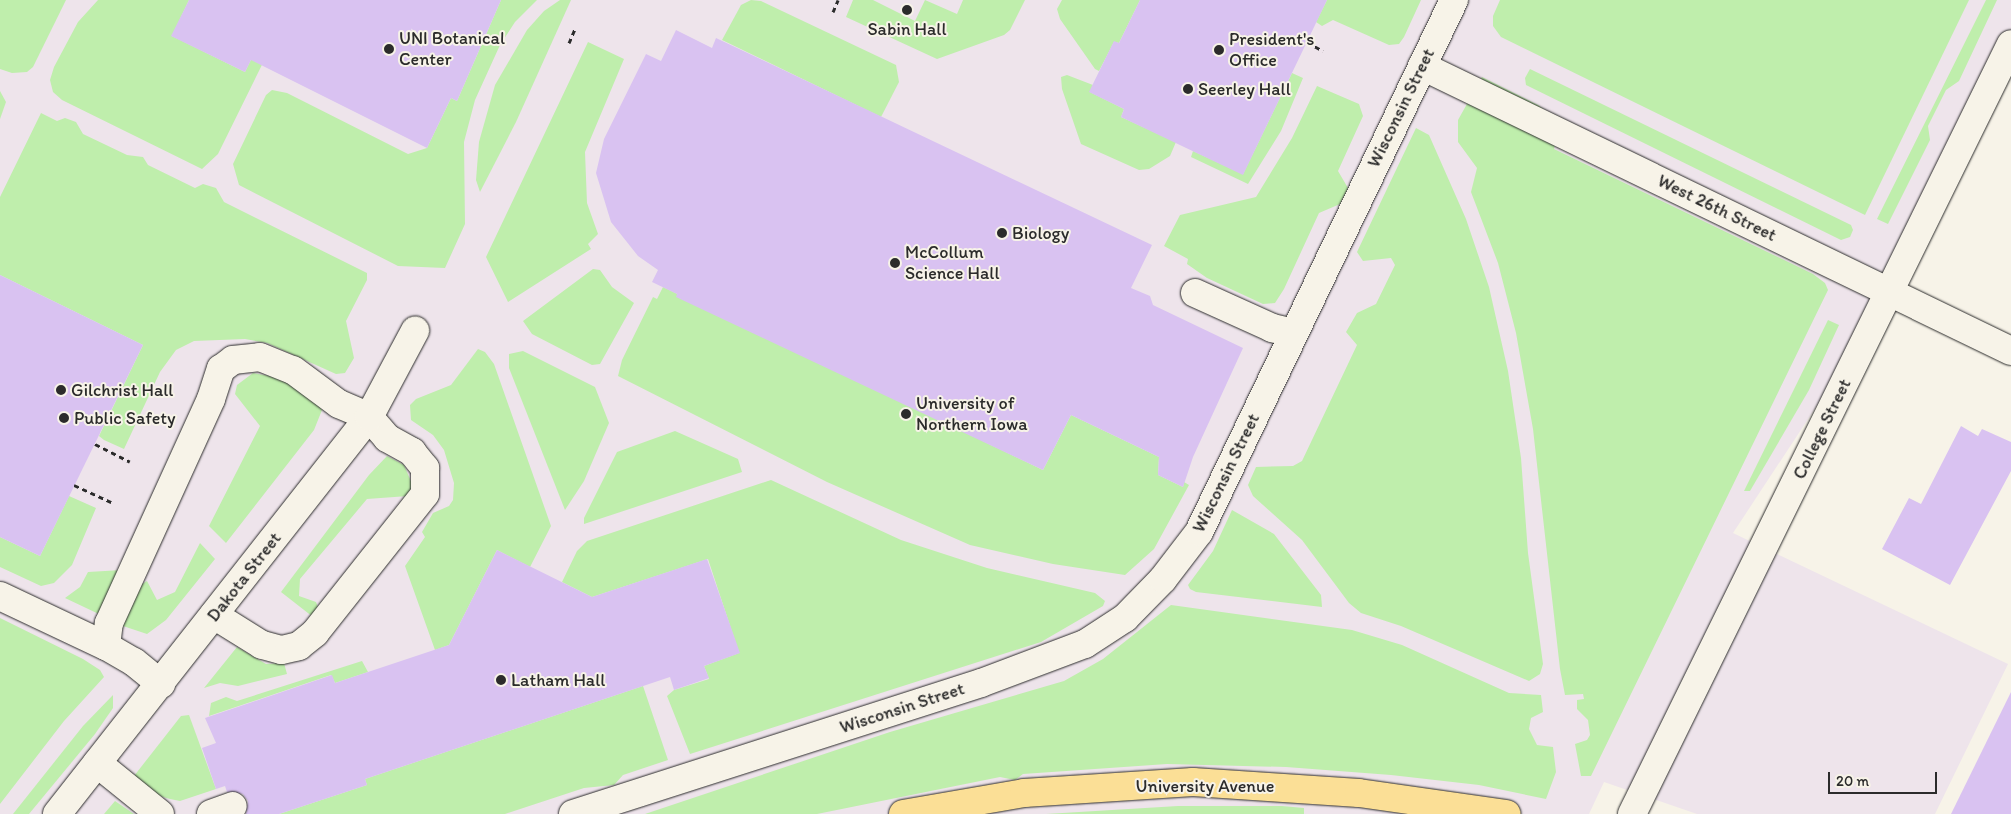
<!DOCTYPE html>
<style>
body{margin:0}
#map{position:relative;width:2011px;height:814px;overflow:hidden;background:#f7f3e8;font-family:Itim,sans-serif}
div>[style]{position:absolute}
.built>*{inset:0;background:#eee4eb}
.green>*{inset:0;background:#bfeeac}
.building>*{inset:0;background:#d9c2f1}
.path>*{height:3px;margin-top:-1.5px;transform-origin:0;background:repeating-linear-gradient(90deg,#2b2b2b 0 5px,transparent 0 9px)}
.roads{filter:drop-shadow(0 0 1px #2b2b2b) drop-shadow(0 0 1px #2b2b2b)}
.minor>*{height:28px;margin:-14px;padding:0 14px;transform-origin:14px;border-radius:14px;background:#f7f3e8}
.major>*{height:28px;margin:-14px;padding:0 14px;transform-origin:14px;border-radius:14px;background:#fbdf96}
.dots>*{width:14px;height:14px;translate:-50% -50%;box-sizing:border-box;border:2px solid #f7f3e8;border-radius:50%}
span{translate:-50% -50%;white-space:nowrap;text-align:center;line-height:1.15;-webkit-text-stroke:4px #f7f3e8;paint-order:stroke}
.poi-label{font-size:18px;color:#2b2b2b}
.left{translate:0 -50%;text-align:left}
.street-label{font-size:18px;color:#2b2b2b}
.scale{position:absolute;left:1828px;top:772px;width:109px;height:22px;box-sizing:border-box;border:2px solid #2b2b2b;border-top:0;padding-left:6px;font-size:15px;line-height:18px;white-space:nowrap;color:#2b2b2b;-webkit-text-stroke:4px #f7f3e8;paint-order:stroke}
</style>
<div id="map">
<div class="built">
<i style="clip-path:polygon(0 0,2011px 0,2011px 44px,1891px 293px,1733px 533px,2008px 664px,1935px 814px,1697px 814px,1604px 782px,1589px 814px,0 814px)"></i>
</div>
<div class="green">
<i style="clip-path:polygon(0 0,66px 0,33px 67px,27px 72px,12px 73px,0 69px)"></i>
<i style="clip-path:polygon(98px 0,189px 0,172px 36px,245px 72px,271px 18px,287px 14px,218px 154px,202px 169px,62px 100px,53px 92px,50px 80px,54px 67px,78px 22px)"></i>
<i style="clip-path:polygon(501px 0,537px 0,515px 22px,500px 45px,475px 100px,464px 142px,465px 224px,445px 268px,398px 266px,239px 185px,233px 164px,266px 95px,272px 90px,287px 93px,408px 154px,427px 148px,451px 98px,457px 101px)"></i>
<i style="clip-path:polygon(560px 0,571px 0,516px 122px,480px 192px,476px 180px,479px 142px,495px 85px,527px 30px,544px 11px)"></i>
<i style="clip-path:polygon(751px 0,761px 1px,896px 65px,899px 82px,881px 117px,722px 40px,741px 5px)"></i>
<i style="clip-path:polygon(853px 0,873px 0,915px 21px,925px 0,957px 14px,963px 0,1025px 0,1010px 30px,1004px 35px,937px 59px,846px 17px)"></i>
<i style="clip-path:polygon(1062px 0,1140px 0,1119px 43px,1114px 42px,1099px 71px,1095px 69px,1060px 19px,1057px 9px)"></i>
<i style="clip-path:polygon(1327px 0,1421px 0,1404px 37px,1399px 44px,1389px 45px,1333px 20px,1322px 26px,1316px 22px)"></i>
<i style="clip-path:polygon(1500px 0,1969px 0,1865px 215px,1501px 37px,1493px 26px,1493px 16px)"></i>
<i style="clip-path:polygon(1986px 0,1997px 0,1959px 81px,1946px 90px,1928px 126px,1930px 140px,1888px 224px,1877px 219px)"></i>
<i style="clip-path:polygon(588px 42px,624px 59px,585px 152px,587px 203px,598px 234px,588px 244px,591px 249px,508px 302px,486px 257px)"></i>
<i style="clip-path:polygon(1530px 69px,1851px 225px,1853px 230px,1850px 237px,1841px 240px,1526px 85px,1525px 78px)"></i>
<i style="clip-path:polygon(1292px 73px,1303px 78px,1281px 131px,1248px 184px,1191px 157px,1193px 151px,1243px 174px)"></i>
<i style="clip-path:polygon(1067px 75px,1093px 85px,1090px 92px,1124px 109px,1121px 117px,1176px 142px,1170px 156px,1149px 169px,1139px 170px,1081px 144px,1062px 89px,1061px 77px)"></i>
<i style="clip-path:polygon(1482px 77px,1538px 105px,1561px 122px,1554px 149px,1813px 274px,1825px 283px,1828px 290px,1591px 776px,1581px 776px,1575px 744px,1587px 740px,1590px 735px,1588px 720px,1577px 709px,1577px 700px,1584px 699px,1583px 694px,1565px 695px,1560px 669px,1533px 429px,1516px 333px,1498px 263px,1471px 192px,1477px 168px,1458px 142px,1458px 120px)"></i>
<i style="clip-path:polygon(1317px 86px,1359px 104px,1363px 116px,1338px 171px,1348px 188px,1340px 204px,1319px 213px,1284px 289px,1275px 303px,1263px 304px,1207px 278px,1187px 264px,1188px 259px,1164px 246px,1180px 215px,1256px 197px,1292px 138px)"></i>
<i style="clip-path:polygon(0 91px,6px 102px,0 119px)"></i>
<i style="clip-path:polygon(41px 113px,57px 121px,65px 118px,76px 122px,83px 134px,127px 155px,143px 157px,148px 165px,195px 188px,203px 184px,216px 188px,224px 202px,367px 273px,367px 280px,346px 321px,354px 358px,345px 373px,336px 374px,267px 343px,245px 339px,194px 341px,176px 350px,160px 372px,124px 449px,104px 440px,99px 436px,143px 345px,0 275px,0 197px)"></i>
<i style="clip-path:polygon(1416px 128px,1429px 135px,1466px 219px,1489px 287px,1508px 371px,1521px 458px,1528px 553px,1543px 664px,1540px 674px,1529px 681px,1401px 626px,1361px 613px,1349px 603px,1302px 540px,1253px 496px,1248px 485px,1256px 467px,1293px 466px,1302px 461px,1357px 345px,1346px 332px,1357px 313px,1376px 304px,1395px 265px,1391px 258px,1363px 261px,1357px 252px)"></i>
<i style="clip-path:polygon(593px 269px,600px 270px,612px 287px,634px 303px,600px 364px,592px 365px,532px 334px,523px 321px)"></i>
<i style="clip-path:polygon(663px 287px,1043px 470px,1071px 415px,1159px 457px,1158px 475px,1183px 487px,1184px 482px,1189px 485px,1154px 549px,1125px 575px,1053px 564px,970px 545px,827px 482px,618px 376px,622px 360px,653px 297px,657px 299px)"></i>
<i style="clip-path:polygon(1828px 320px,1839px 325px,1809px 390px,1750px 491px,1744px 491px)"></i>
<i style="clip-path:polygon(478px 349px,485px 352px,494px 364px,551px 526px,530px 567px,497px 550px,449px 645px,435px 650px,405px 566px,425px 537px,422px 532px,433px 513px,449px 506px,453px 500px,454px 483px,444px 450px,433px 435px,411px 420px,410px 405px,416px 399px,451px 385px)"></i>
<i style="clip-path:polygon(523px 351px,595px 387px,609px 423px,584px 481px,565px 510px,509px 368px,509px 354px)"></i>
<i style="clip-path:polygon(253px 373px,276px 377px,312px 396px,322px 410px,314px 430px,226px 543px,209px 526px,260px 426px,235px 394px,237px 385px)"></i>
<i style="clip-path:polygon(675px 431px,738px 459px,742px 472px,584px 524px,584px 518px,617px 452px)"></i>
<i style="clip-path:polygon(387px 456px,404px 465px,413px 486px,408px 496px,367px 499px,300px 579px,299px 596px,316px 602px,318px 607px,313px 617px,281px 592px,369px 475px)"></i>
<i style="clip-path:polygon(771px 480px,901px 540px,987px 568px,1095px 593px,1105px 601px,1103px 606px,1041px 642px,690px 754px,667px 696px,674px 690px,709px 679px,704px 666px,739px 653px,708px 559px,592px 597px,562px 582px,577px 551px,587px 541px)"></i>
<i style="clip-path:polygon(69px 496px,96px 508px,72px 565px,54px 583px,41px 586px,0 567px,0 537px,40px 556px)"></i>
<i style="clip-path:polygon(1232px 510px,1274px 534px,1321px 595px,1322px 607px,1196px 592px,1190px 589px,1188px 585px,1213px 551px)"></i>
<i style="clip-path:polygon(200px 543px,215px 559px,166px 620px,147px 634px,120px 625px,137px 587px,147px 581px,157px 600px,175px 592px)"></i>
<i style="clip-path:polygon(122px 570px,103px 616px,65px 598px,80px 587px,88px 572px)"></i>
<i style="clip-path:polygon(1171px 605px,1352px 630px,1402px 645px,1509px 693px,1541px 695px,1543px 712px,1531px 718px,1529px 729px,1537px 745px,1553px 747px,1556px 772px,1546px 799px,1479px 785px,1391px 775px,1286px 767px,1167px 764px,1023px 774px,1015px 780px,1000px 777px,817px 814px,645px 814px,890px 732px,1064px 681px,1103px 659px)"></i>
<i style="clip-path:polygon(0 618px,83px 659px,100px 670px,104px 677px,64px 721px,0 804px)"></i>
<i style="clip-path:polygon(237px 647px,266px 664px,284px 663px,287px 674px,238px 686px,220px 683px,204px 688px)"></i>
<i style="clip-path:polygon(362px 661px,368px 672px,335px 683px,331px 675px,209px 716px,211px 703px,226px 697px,237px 701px)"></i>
<i style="clip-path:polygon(643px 686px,668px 760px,623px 775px,614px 785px,584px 788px,505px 814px,279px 814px,367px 785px,365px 779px)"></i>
<i style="clip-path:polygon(113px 695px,113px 708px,95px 734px,29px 814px,13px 814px,83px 726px)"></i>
<i style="clip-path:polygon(189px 715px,216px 789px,180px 801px,170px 799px,156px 795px,134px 776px,181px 716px)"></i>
<i style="clip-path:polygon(115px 801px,134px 814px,104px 814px)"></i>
<i style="clip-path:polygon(1178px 806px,1282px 806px,1304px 808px,1304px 814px,1046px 814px)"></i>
</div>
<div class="building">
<i style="clip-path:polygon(189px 0,501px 0,457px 101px,451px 98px,427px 148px,251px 60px,245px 72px,171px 36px)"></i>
<i style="clip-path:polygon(1140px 0,1327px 0,1243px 175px,1121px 117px,1124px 109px,1089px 92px,1114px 41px,1119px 43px)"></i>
<i style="clip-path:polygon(676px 30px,712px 48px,716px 38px,1152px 245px,1131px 288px,1150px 296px,1153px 305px,1243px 348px,1193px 457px,1183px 487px,1158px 475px,1159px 457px,1071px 415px,1043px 470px,676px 297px,677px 294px,652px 282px,658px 270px,638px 256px,611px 222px,596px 173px,604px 139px,646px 54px,661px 61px)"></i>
<i style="clip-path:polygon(0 275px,143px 345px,40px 556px,0 537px)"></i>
<i style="clip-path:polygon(1961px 426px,1978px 436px,1982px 429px,2011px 442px,2011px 471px,1950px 585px,1882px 549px,1909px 498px,1921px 504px)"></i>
<i style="clip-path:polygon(497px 550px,592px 597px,707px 559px,740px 653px,704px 666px,709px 678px,674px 690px,670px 677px,365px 779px,367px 785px,279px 814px,246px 814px,248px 801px,243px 794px,227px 792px,225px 786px,216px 789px,202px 748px,216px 743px,205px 718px,332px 675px,335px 683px,449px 645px)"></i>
<i style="clip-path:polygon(2011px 692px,2011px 814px,1951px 814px)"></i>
</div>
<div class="path">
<i style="left:833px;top:12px;width:13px;rotate:-67deg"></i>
<i style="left:1307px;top:42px;width:18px;rotate:29deg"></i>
<i style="left:569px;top:43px;width:15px;rotate:-67deg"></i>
<i style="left:95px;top:444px;width:39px;rotate:27deg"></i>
<i style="left:74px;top:485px;width:41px;rotate:24.7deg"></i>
</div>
<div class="roads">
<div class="minor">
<i style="left:1422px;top:66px;width:654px;rotate:25.82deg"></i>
<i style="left:1195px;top:293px;width:85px;rotate:24.4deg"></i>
<i style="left:1272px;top:328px;width:22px;rotate:13deg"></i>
<i style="left:0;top:596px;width:117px;rotate:25.3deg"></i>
<i style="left:106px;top:646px;width:32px;rotate:30deg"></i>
<i style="left:134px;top:662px;width:35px;rotate:39deg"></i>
<i style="left:106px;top:646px;width:23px;rotate:-83deg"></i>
<i style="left:109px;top:623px;width:246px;rotate:-65.5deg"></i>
<i style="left:211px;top:399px;width:32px;rotate:-72deg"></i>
<i style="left:221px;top:369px;width:15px;rotate:-37deg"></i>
<i style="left:233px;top:360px;width:27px;rotate:-6deg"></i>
<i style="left:260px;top:357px;width:35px;rotate:22deg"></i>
<i style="left:293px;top:370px;width:57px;rotate:36.5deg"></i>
<i style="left:339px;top:404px;width:33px;rotate:23deg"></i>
<i style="left:369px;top:417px;width:28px;rotate:49deg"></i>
<i style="left:387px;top:438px;width:29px;rotate:29deg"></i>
<i style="left:412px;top:452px;width:21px;rotate:51deg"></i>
<i style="left:425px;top:468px;width:26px;rotate:90deg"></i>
<i style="left:425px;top:494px;width:177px;rotate:128.4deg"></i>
<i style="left:315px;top:633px;width:21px;rotate:141deg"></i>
<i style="left:299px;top:646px;width:18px;rotate:167deg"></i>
<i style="left:281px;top:650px;width:20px;rotate:-165deg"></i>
<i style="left:262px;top:645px;width:57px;rotate:-148deg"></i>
<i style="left:97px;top:763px;width:81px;rotate:39deg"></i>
<i style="left:57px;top:814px;width:505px;rotate:-51.84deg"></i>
<i style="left:369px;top:417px;width:98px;rotate:-61.9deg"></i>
<i style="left:211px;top:814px;width:23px;rotate:-20deg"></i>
<i style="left:573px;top:814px;width:429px;rotate:-17.8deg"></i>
<i style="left:981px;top:683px;width:111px;rotate:-20.6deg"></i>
<i style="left:1085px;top:644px;width:48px;rotate:-33deg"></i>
<i style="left:1125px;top:618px;width:54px;rotate:-45.7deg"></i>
<i style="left:1163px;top:579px;width:59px;rotate:-52.5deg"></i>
<i style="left:1199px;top:532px;width:590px;rotate:-64.39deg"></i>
<i style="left:1632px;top:814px;width:858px;rotate:-63.79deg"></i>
</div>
<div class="major">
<i style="left:903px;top:814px;width:123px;rotate:-9.8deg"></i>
<i style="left:1024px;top:793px;width:169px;rotate:-3.7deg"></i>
<i style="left:1193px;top:782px;width:166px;rotate:3.8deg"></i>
<i style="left:1359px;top:793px;width:149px;rotate:8.1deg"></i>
</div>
</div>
<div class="dots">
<i style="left:907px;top:10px;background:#2b2b2b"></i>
<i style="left:389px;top:49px;background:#2b2b2b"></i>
<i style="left:1219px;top:50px;background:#2b2b2b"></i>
<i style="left:1188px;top:89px;background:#2b2b2b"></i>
<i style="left:1002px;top:233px;background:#2b2b2b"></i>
<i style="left:895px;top:263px;background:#2b2b2b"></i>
<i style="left:61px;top:390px;background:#2b2b2b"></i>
<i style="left:906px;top:414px;background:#2b2b2b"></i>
<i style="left:64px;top:418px;background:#2b2b2b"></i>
<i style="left:501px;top:680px;background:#2b2b2b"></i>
</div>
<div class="poi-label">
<span style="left:907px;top:29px">Sabin Hall</span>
<span class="left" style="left:399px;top:49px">UNI Botanical<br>Center</span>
<span class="left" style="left:1229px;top:50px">President's<br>Office</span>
<span class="left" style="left:1198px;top:89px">Seerley Hall</span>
<span class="left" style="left:1012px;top:233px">Biology</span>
<span class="left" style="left:905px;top:263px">McCollum<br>Science Hall</span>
<span class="left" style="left:71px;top:390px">Gilchrist Hall</span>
<span class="left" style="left:916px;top:414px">University of<br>Northern Iowa</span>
<span class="left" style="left:74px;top:418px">Public Safety</span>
<span class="left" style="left:511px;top:680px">Latham Hall</span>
</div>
<div class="street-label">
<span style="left:1401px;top:108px;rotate:-64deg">Wisconsin Street</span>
<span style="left:1717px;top:208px;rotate:26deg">West 26th Street</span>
<span style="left:1822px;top:429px;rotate:-64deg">College Street</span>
<span style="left:1226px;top:473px;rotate:-64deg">Wisconsin Street</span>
<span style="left:244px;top:577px;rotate:-52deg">Dakota Street</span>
<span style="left:902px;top:708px;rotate:-18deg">Wisconsin Street</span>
<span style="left:1205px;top:786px">University Avenue</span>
</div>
<div class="scale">20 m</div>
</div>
